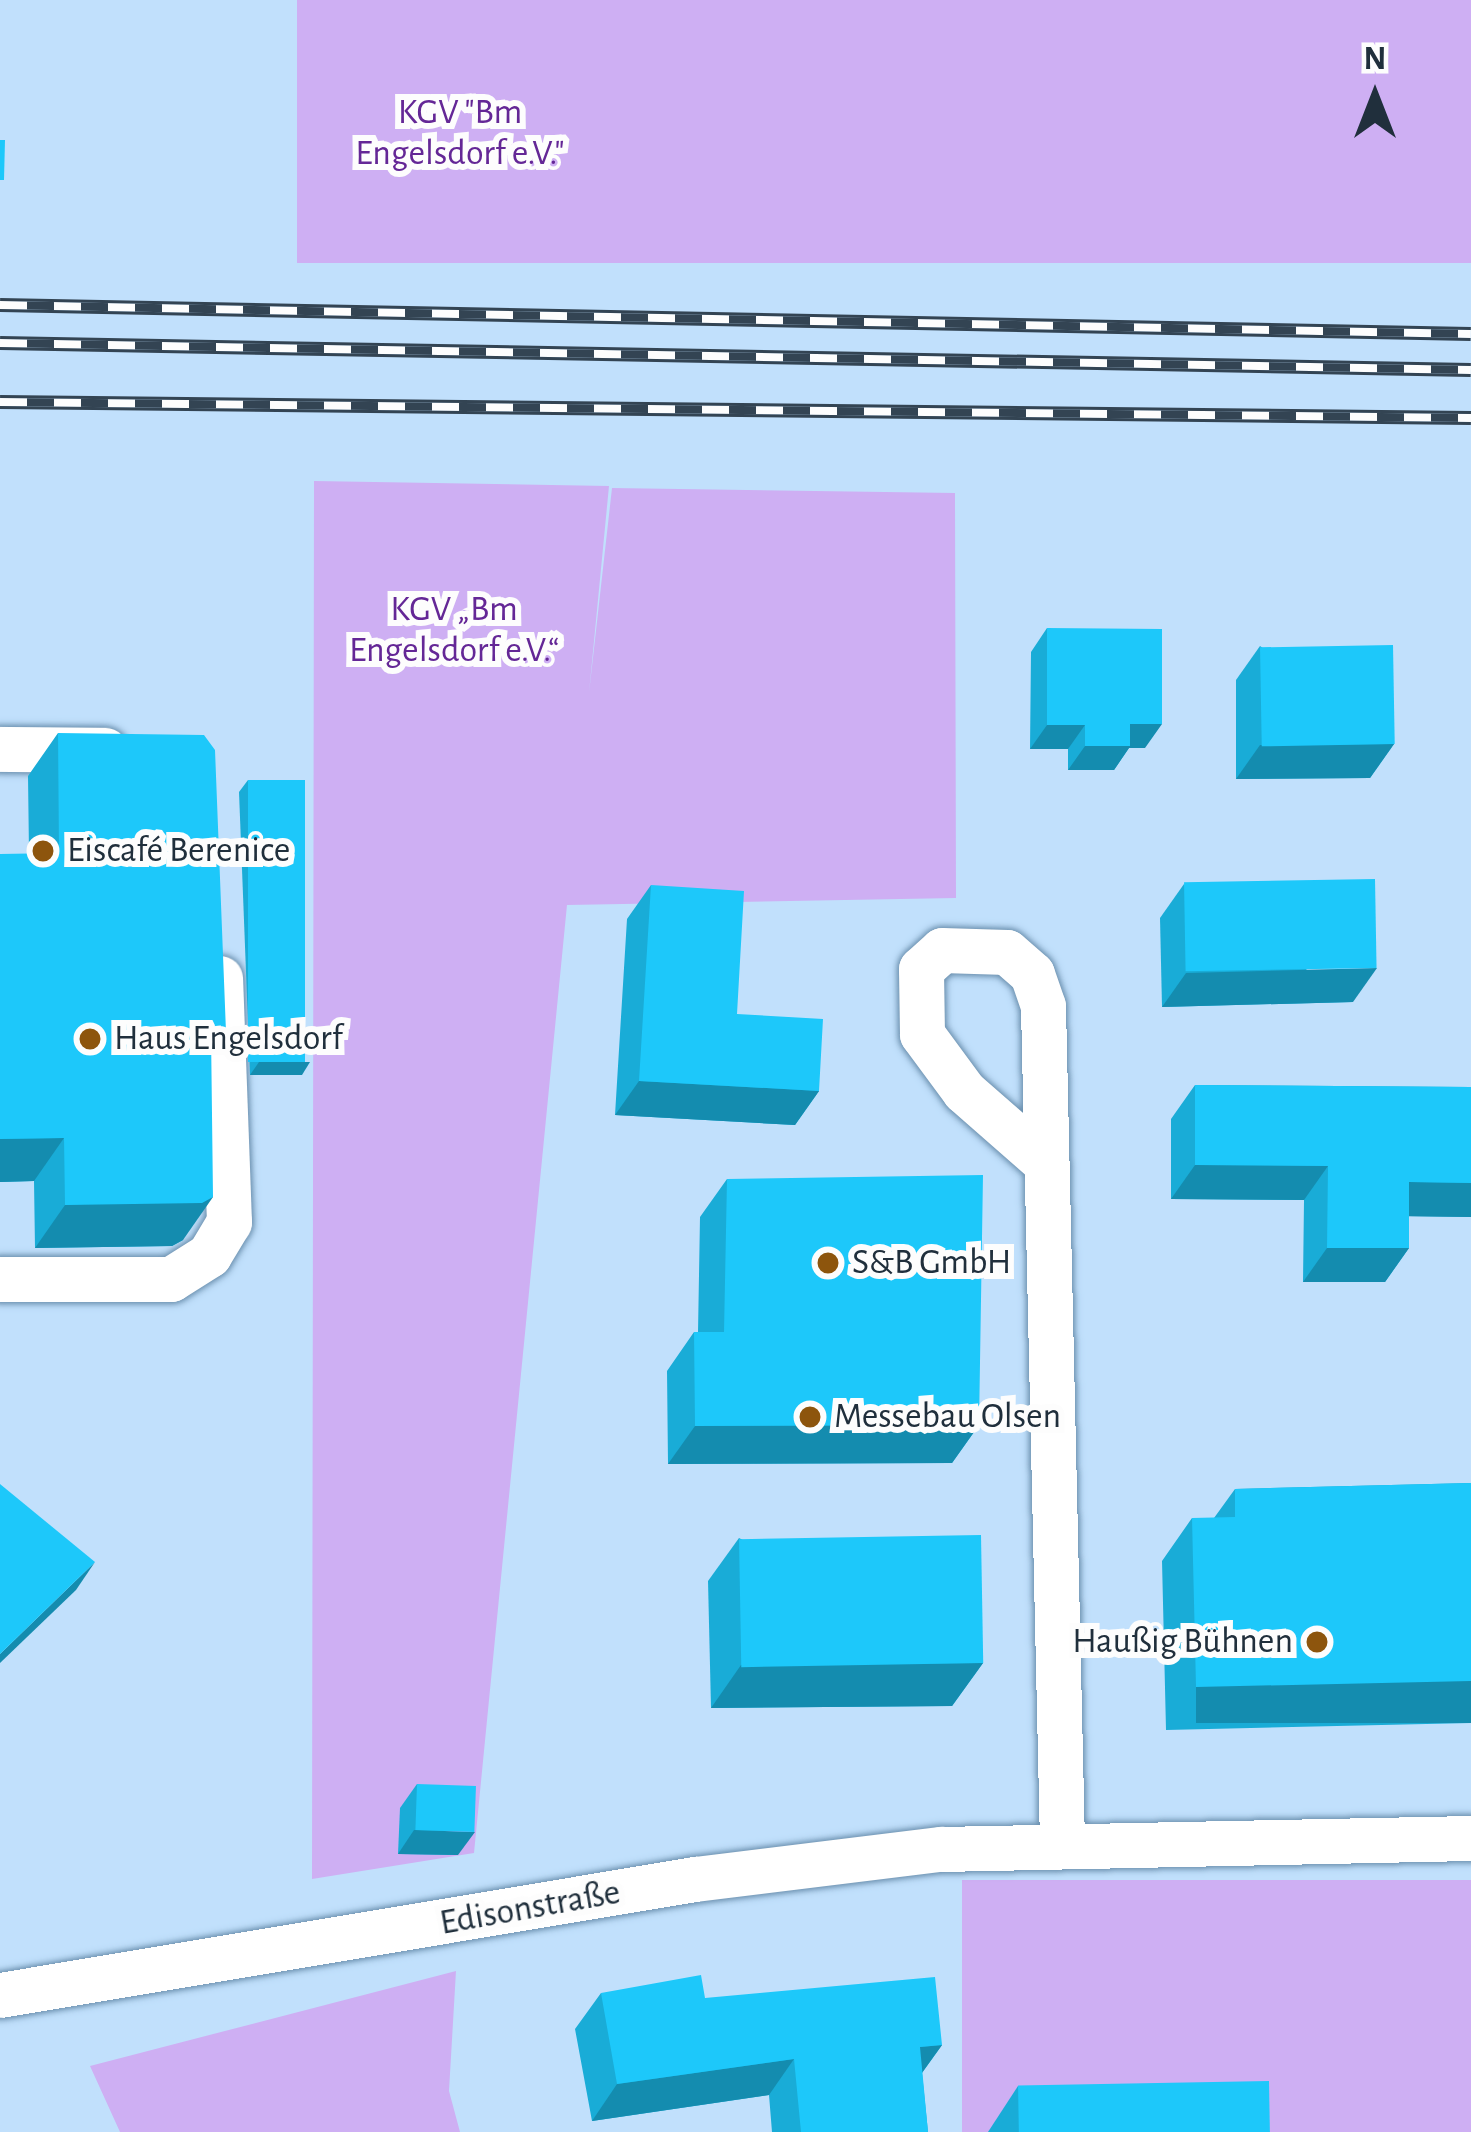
<!DOCTYPE html>
<meta charset="utf-8">
<style>
body{margin:0}
#map{position:relative;width:1471px;height:2132px;overflow:hidden;background:#c1e0fc;font-family:"Alegreya Sans",sans-serif}
div>[style]{position:absolute}
.green>*{inset:0;background:#ceaff3;transform-origin:0 0}
.roads{filter:drop-shadow(0 0 3px #6a8fae) drop-shadow(0 0 3px #6a8fae)}
.minor>*{height:45px;margin:-22.5px;padding:0 22.5px;transform-origin:22.5px;border-radius:22.5px;background:#fff}
.rail>*{height:14px;margin-top:-7px;transform-origin:0;background:repeating-linear-gradient(90deg,#fdfdfd 0 27px,#334453 0 54px);box-sizing:border-box;border-block:3px solid #334453}
.wall>*{inset:0;background:#19acd7}
.shaded-wall>*{inset:0;background:#148caf;transform-origin:0 0}
.building>*{inset:0;background:#1dc8fa;transform-origin:0 0}
.dots>*{width:33px;height:33px;translate:-50% -50%;box-sizing:border-box;border:6px solid #fdfdfd;border-radius:50%}
span{translate:-50% -50%;white-space:nowrap;text-align:center;line-height:1.15;-webkit-text-stroke:12px #fdfdfd;paint-order:stroke}
.park-label{font-size:36px;color:#642796}
.poi-label{font-size:36px;color:#202f3c}
.left{translate:0 -50%;text-align:left}
.right{translate:-100% -50%;text-align:right}
.street-label{font-size:36px;color:#202f3c}
.north{position:absolute;left:1315px;top:36px;width:120px;height:120px;-webkit-text-stroke:9px #fdfdfd;paint-order:stroke;rotate:0deg;font-size:33px;font-weight:700;line-height:48px;text-align:center;color:#202f3c}
.north::after{content:'';display:block;margin:auto;width:42px;height:54px;background:#202f3c;clip-path:polygon(50% 0,100% 100%,50% 72%,0 100%)}
</style>
<div id="map">
<div class="green">
<i style="left:297px;top:0;width:1174px;height:263px"></i>
<i style="clip-path:polygon(314px 481px,609px 486px,589px 693px,612px 488px,955px 493px,956px 898px,567px 905px,474px 1853px,312px 1879px)"></i>
<i style="left:1471px;top:1880px;width:252px;height:509px;rotate:90deg"></i>
<i style="clip-path:polygon(456px 1971px,449px 2091px,460px 2132px,120px 2132px,90px 2066px)"></i>
</div>
<div class="roads">
<div class="minor">
<i style="left:0;top:749px;width:105px;rotate:0.5deg"></i>
<i style="left:1045px;top:1162px;width:108px;rotate:-138.8deg"></i>
<i style="left:964px;top:1091px;width:71px;rotate:-126.4deg"></i>
<i style="left:922px;top:1034px;width:65px;rotate:-90.9deg"></i>
<i style="left:921px;top:969px;width:28px;rotate:-42deg"></i>
<i style="left:942px;top:950px;width:65px;rotate:1.8deg"></i>
<i style="left:1007px;top:952px;width:33px;rotate:41deg"></i>
<i style="left:1032px;top:974px;width:34px;rotate:71deg"></i>
<i style="left:1043px;top:1006px;width:839px;rotate:88.7deg"></i>
<i style="left:0;top:1279px;width:171px"></i>
<i style="left:171px;top:1279px;width:45px;rotate:-32.3deg"></i>
<i style="left:209px;top:1255px;width:39px;rotate:-59deg"></i>
<i style="left:229px;top:1222px;width:244px;rotate:-92.1deg"></i>
<i style="left:0;top:1995px;width:705px;rotate:-9.48deg"></i>
<i style="left:695px;top:1879px;width:248px;rotate:-7deg"></i>
<i style="left:941px;top:1849px;width:530px;rotate:-1.19deg"></i>
</div>
</div>
<div class="rail">
<i style="left:0;top:305px;width:1471px;rotate:1.13deg"></i>
<i style="left:0;top:343px;width:1471px;rotate:1.05deg"></i>
<i style="left:0;top:402px;width:1471px;rotate:0.62deg"></i>
</div>
<div class="wall">
<i style="clip-path:polygon(1047px 628px,1145px 748px,1129px 748px,1114px 770px,1068px 770px,1068px 749px,1030px 749px,1031px 652px)"></i>
<i style="clip-path:polygon(1260px 646px,1394px 744px,1370px 778px,1236px 779px,1236px 680px)"></i>
<i style="clip-path:polygon(58px 733px,211px 1053px,183px 1240px,172px 1246px,35px 1248px,34px 1181px,0 1182px,0 854px,29px 854px,28px 776px)"></i>
<i style="clip-path:polygon(248px 780px,302px 1075px,250px 1075px,239px 792px)"></i>
<i style="clip-path:polygon(1184px 884px,1353px 1002px,1162px 1007px,1160px 918px)"></i>
<i style="clip-path:polygon(651px 885px,737px 1014px,819px 1091px,795px 1125px,615px 1115px,627px 919px)"></i>
<i style="clip-path:polygon(1195px 1085px,1471px 1087px,1471px 1217px,1409px 1216px,1409px 1248px,1385px 1282px,1303px 1282px,1304px 1200px,1171px 1199px,1171px 1119px)"></i>
<i style="clip-path:polygon(727px 1179px,979px 1425px,952px 1463px,668px 1464px,667px 1371px,694px 1332px,698px 1332px,700px 1217px)"></i>
<i style="clip-path:polygon(1471px 1483px,1471px 1723px,1166px 1730px,1162px 1561px,1192px 1518px,1214px 1518px,1235px 1489px)"></i>
<i style="clip-path:polygon(739px 1538px,983px 1663px,952px 1706px,711px 1708px,708px 1581px)"></i>
<i style="clip-path:polygon(417px 1784px,458px 1855px,398px 1854px,400px 1808px)"></i>
<i style="clip-path:polygon(601px 1993px,705px 1998px,942px 2045px,922px 2073px,928px 2132px,772px 2132px,769px 2095px,592px 2121px,575px 2029px)"></i>
<i style="clip-path:polygon(1018px 2086px,1270px 2132px,988px 2132px)"></i>
</div>
<div class="shaded-wall">
<i style="clip-path:polygon(1130px 724px,1162px 724px,1145px 748px,1129px 748px,1114px 770px,1068px 770px,1085px 746px)"></i>
<i style="clip-path:polygon(1047px 725px,1085px 725px,1068px 749px,1030px 749px)"></i>
<i style="clip-path:polygon(1394px 744px,1370px 778px,1236px 779px,1260px 745px)"></i>
<i style="clip-path:polygon(1377px 968px,1353px 1002px,1162px 1007px,1186px 973px)"></i>
<i style="clip-path:polygon(211px 1032px,226px 1032px,196px 1075px)"></i>
<i style="clip-path:polygon(259px 1062px,310px 1062px,302px 1075px,250px 1075px)"></i>
<i style="clip-path:polygon(639px 1081px,819px 1091px,795px 1125px,615px 1115px)"></i>
<i style="clip-path:polygon(64px 1138px,34px 1181px,0 1182px,0 1139px)"></i>
<i style="clip-path:polygon(1195px 1165px,1328px 1166px,1304px 1200px,1171px 1199px)"></i>
<i style="clip-path:polygon(1409px 1182px,1471px 1183px,1471px 1217px,1386px 1216px)"></i>
<i style="clip-path:polygon(213px 1197px,183px 1240px,172px 1246px,35px 1248px,65px 1205px)"></i>
<i style="clip-path:polygon(1327px 1248px,1409px 1248px,1385px 1282px,1303px 1282px)"></i>
<i style="clip-path:polygon(979px 1425px,952px 1463px,668px 1464px,695px 1426px)"></i>
<i style="clip-path:polygon(95px 1562px,76px 1590px,0 1663px,0 1654px)"></i>
<i style="clip-path:polygon(983px 1663px,952px 1706px,711px 1708px,741px 1665px)"></i>
<i style="left:1471px;top:1681px;width:42px;height:275px;rotate:90deg"></i>
<i style="clip-path:polygon(414px 1830px,475px 1832px,458px 1855px,398px 1854px)"></i>
<i style="clip-path:polygon(942px 2045px,916px 2081px,920px 2047px)"></i>
<i style="clip-path:polygon(794px 2059px,769px 2095px,592px 2121px,617px 2084px)"></i>
</div>
<div class="building">
<i style="clip-path:polygon(0 140px,5px 140px,4px 180px,0 180px)"></i>
<i style="clip-path:polygon(1047px 628px,1162px 629px,1162px 724px,1130px 724px,1130px 746px,1085px 746px,1085px 725px,1047px 725px)"></i>
<i style="left:1393px;top:645px;width:99px;height:133px;rotate:89deg"></i>
<i style="clip-path:polygon(58px 733px,204px 735px,215px 750px,226px 1032px,211px 1032px,213px 1197px,202px 1203px,65px 1205px,64px 1138px,0 1139px,0 854px,59px 853px)"></i>
<i style="left:248px;top:780px;width:57px;height:282px"></i>
<i style="left:1375px;top:879px;width:89px;height:191px;rotate:89deg"></i>
<i style="clip-path:polygon(651px 885px,744px 891px,737px 1014px,823px 1019px,819px 1091px,639px 1081px)"></i>
<i style="clip-path:polygon(1195px 1085px,1471px 1087px,1471px 1183px,1409px 1182px,1409px 1248px,1327px 1248px,1328px 1166px,1195px 1165px)"></i>
<i style="clip-path:polygon(983px 1175px,979px 1425px,695px 1426px,694px 1332px,724px 1332px,727px 1179px)"></i>
<i style="clip-path:polygon(1471px 1483px,1471px 1681px,1196px 1687px,1192px 1518px,1235px 1517px,1235px 1489px)"></i>
<i style="clip-path:polygon(0 1484px,95px 1562px,0 1654px)"></i>
<i style="left:981px;top:1535px;width:128px;height:242px;rotate:89deg"></i>
<i style="left:417px;top:1784px;width:59px;height:46px;rotate:2deg"></i>
<i style="clip-path:polygon(701px 1975px,705px 1998px,935px 1977px,942px 2045px,920px 2047px,928px 2132px,801px 2132px,794px 2059px,617px 2084px,601px 1993px)"></i>
<i style="left:1269px;top:2081px;width:51px;height:251px;rotate:89deg"></i>
</div>
<div class="dots">
<i style="left:43px;top:851px;background:#8d550d"></i>
<i style="left:90px;top:1039px;background:#8d550d"></i>
<i style="left:828px;top:1263px;background:#8d550d"></i>
<i style="left:810px;top:1417px;background:#8d550d"></i>
<i style="left:1317px;top:1642px;background:#8d550d"></i>
</div>
<div class="park-label">
<span style="left:460px;top:133px">KGV "Bm<br>Engelsdorf e.V."</span>
<span style="left:454px;top:630px">KGV „Bm<br>Engelsdorf e.V.“</span>
</div>
<div class="poi-label">
<span class="left" style="left:67px;top:851px">Eiscafé Berenice</span>
<span class="left" style="left:114px;top:1039px">Haus Engelsdorf</span>
<span class="left" style="left:852px;top:1263px">S&amp;B GmbH</span>
<span class="left" style="left:834px;top:1417px">Messebau Olsen</span>
<span class="right" style="left:1293px;top:1642px">Haußig Bühnen</span>
</div>
<div class="street-label">
<span style="left:530px;top:1908px;rotate:-10deg">Edisonstraße</span>
</div>
<div class="north">N</div>
</div>
